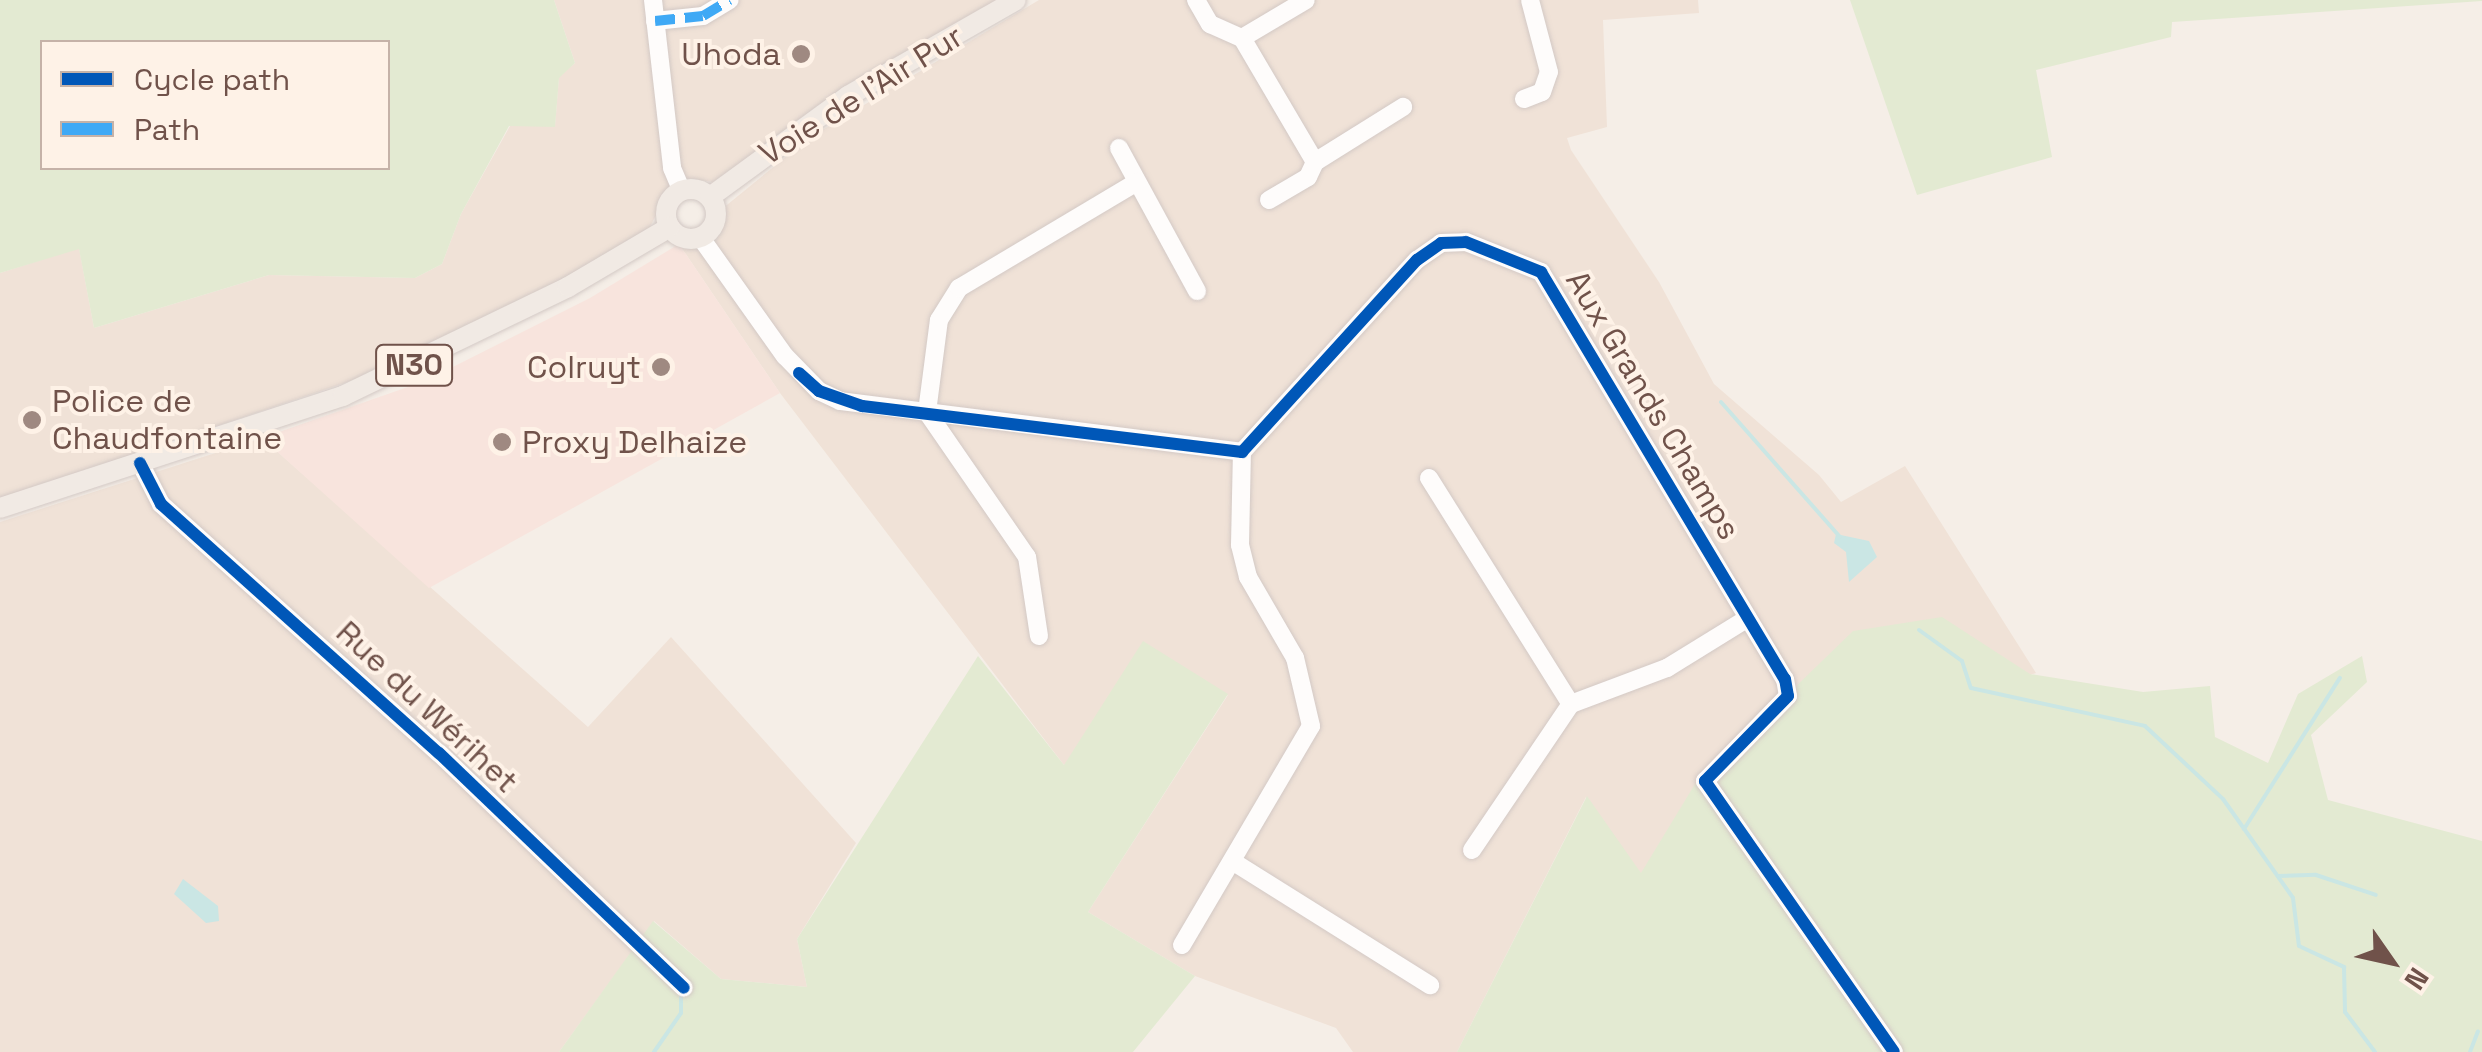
<!DOCTYPE html>
<meta charset="utf-8">
<style>
body{margin:0}
#map{position:relative;width:2482px;height:1052px;overflow:hidden;background:#f5eee7;font-family:"Space Grotesk",sans-serif}
div>[style]{position:absolute}
.residential>*{inset:0;background:#f0e2d7}
.commercial>*{inset:0;background:#f8e4dd}
.green>*{inset:0;background:#e3ead2}
.water>*{inset:0;background:#cae6e4}
.stream>*{height:4px;margin:-2px;padding:0 2px;transform-origin:2px;border-radius:2px;background:#cae6e4}
.roads{filter:drop-shadow(0 0 2px #d3c9c5) drop-shadow(0 0 2px #d3c9c5)}
.minor>*{height:18px;margin:-9px;padding:0 9px;transform-origin:9px;border-radius:9px;background:#fefcfb}
.major>*{height:20px;margin:-10px;padding:0 10px;transform-origin:10px;border-radius:10px;background:#f1eae4}
.major>.ring{margin:-10px;padding:0;box-sizing:content-box;background:none;border:20px solid #f1eae4;border-radius:50%}
.quiet>*{height:10px;margin-top:-5px;transform-origin:0;background:repeating-linear-gradient(90deg,#3fa9f5 0 20px,transparent 0 30px)}
.cycleway>*{height:12px;margin:-6px;padding:0 6px;transform-origin:6px;border-radius:6px;background:#0057b8}
.dots>*{width:28px;height:28px;translate:-50% -50%;box-sizing:border-box;border:5px solid #fef2e7;border-radius:50%}
span{translate:-50% -50%;white-space:nowrap;text-align:center;line-height:1.15;-webkit-text-stroke:8px #fef2e7;paint-order:stroke}
.shield-label span{padding:2px 8px;background:#fef2e7;border:2px solid;border-radius:8px;-webkit-text-stroke-width:0}
.shield-label{font-size:30px;color:#70524a;font-weight:700}
.poi-label{font-size:32px;color:#70524a}
.right{translate:-100% -50%;text-align:right}
.left{translate:0 -50%;text-align:left}
.street-label{font-size:32px;color:#70524a}
.legend{position:absolute;left:40px;top:40px;width:350px;height:130px;box-sizing:border-box;background:#fef2e7;border:2px solid #c5b2a8;margin:0;padding:12px 18px;list-style:none;font-size:30px;color:#70524a}
.legend li{display:flex;align-items:center;gap:20px;height:50px}
.legend b{width:50px;border:2px solid #c5b2a8}
.north{position:absolute;left:2342px;top:912px;width:100px;height:100px;-webkit-text-stroke:8px #fef2e7;paint-order:stroke;rotate:124deg;font-size:28px;font-weight:700;line-height:40px;text-align:center;color:#70524a}
.north::after{content:'';display:block;margin:auto;width:35px;height:45px;background:#70524a;clip-path:polygon(50% 0,100% 100%,50% 72%,0 100%)}
</style>
<div id="map">
<div class="residential">
<i style="clip-path:polygon(554px 0,1001px 0,834px 97px,713px 182px,686px 178px,670px 187px,650px 227px,582px 271px,368px 375px,0 499px,0 273px,79px 248px,94px 328px,269px 275px,415px 278px,442px 264px,461px 214px,510px 126px,555px 126px,559px 77px,575px 63px)"></i>
<i style="clip-path:polygon(1039px 0,1698px 0,1699px 13px,1603px 20px,1607px 127px,1567px 138px,1571px 150px,1659px 282px,1714px 384px,1819px 475px,1841px 502px,1905px 466px,2036px 673px,1709px 769px,1641px 874px,1586px 797px,1457px 1052px,1353px 1052px,1336px 1028px,1195px 976px,1088px 912px,1228px 695px,1064px 765px,780px 393px,679px 244px,809px 138px)"></i>
<i style="clip-path:polygon(262px 438px,588px 727px,671px 637px,856px 843px,797px 939px,807px 987px,721px 979px,654px 921px,559px 1052px,0 1052px,0 522px)"></i>
</div>
<div class="commercial">
<i style="clip-path:polygon(679px 244px,780px 393px,429px 588px,262px 438px,425px 381px,590px 298px)"></i>
</div>
<div class="green">
<i style="clip-path:polygon(evenodd,0 0,554px 0,575px 63px,559px 78px,555px 127px,509px 126px,461px 214px,442px 264px,415px 278px,269px 275px,94px 328px,79px 249px,0 273px,0 0,42px 42px,388px 42px,388px 168px,42px 168px,42px 42px)"></i>
<i style="clip-path:polygon(1850px 0,2482px 0,2482px 1px,2172px 22px,2171px 37px,2036px 70px,2052px 157px,1917px 195px)"></i>
<i style="clip-path:polygon(1942px 617px,2030px 674px,2143px 692px,2210px 686px,2215px 737px,2268px 763px,2298px 694px,2362px 656px,2367px 682px,2311px 735px,2328px 800px,2482px 841px,2482px 1052px,1457px 1052px,1587px 796px,1641px 873px,1695px 784px,1853px 631px)"></i>
<i style="clip-path:polygon(1143px 641px,1228px 694px,1088px 912px,1195px 976px,1133px 1052px,559px 1052px,653px 921px,721px 979px,807px 987px,797px 939px,978px 656px,1064px 765px)"></i>
</div>
<div class="water">
<i style="clip-path:polygon(1836px 534px,1869px 541px,1877px 557px,1849px 582px,1846px 552px,1834px 543px)"></i>
<i style="clip-path:polygon(183px 879px,218px 906px,219px 921px,206px 923px,174px 894px)"></i>
</div>
<div class="stream">
<i style="left:1721px;top:402px;width:180px;rotate:48.6deg"></i>
<i style="left:1919px;top:630px;width:53px;rotate:35.8deg"></i>
<i style="left:1962px;top:661px;width:28px;rotate:72deg"></i>
<i style="left:1971px;top:688px;width:178px;rotate:12.3deg"></i>
<i style="left:2145px;top:726px;width:107px;rotate:43.1deg"></i>
<i style="left:2223px;top:799px;width:121px;rotate:54.7deg"></i>
<i style="left:2293px;top:898px;width:48px;rotate:82.9deg"></i>
<i style="left:2299px;top:946px;width:50px;rotate:25deg"></i>
<i style="left:2344px;top:967px;width:45px;rotate:88.7deg"></i>
<i style="left:2345px;top:1012px;width:50px;rotate:53.1deg"></i>
<i style="left:2244px;top:829px;width:179px;rotate:-57.6deg"></i>
<i style="left:2278px;top:876px;width:38px;rotate:-2deg"></i>
<i style="left:2316px;top:875px;width:63px;rotate:18.4deg"></i>
<i style="left:654px;top:1052px;width:47px;rotate:-55.3deg"></i>
<i style="left:681px;top:1013px;width:21px;rotate:-90deg"></i>
<i style="left:2470px;top:1052px;width:22px;rotate:-69deg"></i>
</div>
<div class="roads">
<div class="minor">
<i style="left:653px;top:0;width:169px;rotate:83.5deg"></i>
<i style="left:672px;top:168px;width:25px;rotate:67deg"></i>
<i style="left:1196px;top:0;width:28px;rotate:60deg"></i>
<i style="left:1210px;top:24px;width:35px;rotate:24deg"></i>
<i style="left:1242px;top:38px;width:144px;rotate:59.5deg"></i>
<i style="left:1315px;top:162px;width:104px;rotate:-32deg"></i>
<i style="left:655px;top:21px;width:48px;rotate:-5.9deg"></i>
<i style="left:703px;top:16px;width:31px;rotate:-31deg"></i>
<i style="left:1242px;top:38px;width:74px;rotate:-30.7deg"></i>
<i style="left:1524px;top:99px;width:19px;rotate:-21deg"></i>
<i style="left:1542px;top:92px;width:21px;rotate:-71deg"></i>
<i style="left:1549px;top:72px;width:74px;rotate:-104.8deg"></i>
<i style="left:1119px;top:148px;width:163px;rotate:61.4deg"></i>
<i style="left:1269px;top:200px;width:45px;rotate:-30.5deg"></i>
<i style="left:1308px;top:177px;width:17px;rotate:-65deg"></i>
<i style="left:701px;top:238px;width:145px;rotate:54.6deg"></i>
<i style="left:785px;top:356px;width:49px;rotate:45.8deg"></i>
<i style="left:819px;top:391px;width:23px;rotate:25deg"></i>
<i style="left:840px;top:401px;width:405px;rotate:7.2deg"></i>
<i style="left:1242px;top:452px;width:260px;rotate:-47.7deg"></i>
<i style="left:1417px;top:260px;width:29px;rotate:-35deg"></i>
<i style="left:1441px;top:243px;width:25px;rotate:-2deg"></i>
<i style="left:1466px;top:242px;width:81px;rotate:21.8deg"></i>
<i style="left:1541px;top:272px;width:475px;rotate:59.1deg"></i>
<i style="left:1785px;top:679px;width:17px;rotate:80deg"></i>
<i style="left:1788px;top:696px;width:119px;rotate:134.3deg"></i>
<i style="left:1705px;top:781px;width:330px;rotate:55.1deg"></i>
<i style="left:140px;top:463px;width:46px;rotate:62.9deg"></i>
<i style="left:161px;top:504px;width:373px;rotate:41.9deg"></i>
<i style="left:439px;top:753px;width:339px;rotate:43.8deg"></i>
<i style="left:1429px;top:478px;width:267px;rotate:57.9deg"></i>
<i style="left:1039px;top:636px;width:80px;rotate:-98.6deg"></i>
<i style="left:1027px;top:557px;width:176px;rotate:-124.6deg"></i>
<i style="left:927px;top:412px;width:93px;rotate:-82.6deg"></i>
<i style="left:939px;top:320px;width:38px;rotate:-58deg"></i>
<i style="left:959px;top:288px;width:207px;rotate:-30.8deg"></i>
<i style="left:1472px;top:850px;width:176px;rotate:-55.9deg"></i>
<i style="left:1571px;top:704px;width:103px;rotate:-20.6deg"></i>
<i style="left:1667px;top:668px;width:95px;rotate:-31.7deg"></i>
<i style="left:1232px;top:861px;width:234px;rotate:32.1deg"></i>
<i style="left:1182px;top:945px;width:254px;rotate:-59.5deg"></i>
<i style="left:1311px;top:726px;width:70px;rotate:-103.2deg"></i>
<i style="left:1295px;top:658px;width:94px;rotate:-120.1deg"></i>
<i style="left:1248px;top:577px;width:33px;rotate:-104deg"></i>
<i style="left:1240px;top:545px;width:93px;rotate:-88.8deg"></i>
</div>
<div class="major">
<i class="ring" style="left:666px;top:189px;width:30px;height:30px"></i>
<i style="left:710px;top:197px;width:171px;rotate:-36.2deg"></i>
<i style="left:848px;top:96px;width:193px;rotate:-29.7deg"></i>
<i style="left:0;top:508px;width:361px;rotate:-18.1deg"></i>
<i style="left:343px;top:396px;width:250px;rotate:-25.8deg"></i>
<i style="left:568px;top:287px;width:118px;rotate:-30.5deg"></i>
</div>
</div>
<div class="quiet">
<i style="left:655px;top:21px;width:48px;rotate:-5.9deg"></i>
<i style="left:703px;top:16px;width:31px;rotate:-31deg"></i>
</div>
<div class="cycleway">
<i style="left:799px;top:373px;width:27px;rotate:42deg"></i>
<i style="left:819px;top:391px;width:46px;rotate:19.2deg"></i>
<i style="left:862px;top:406px;width:383px;rotate:6.9deg"></i>
<i style="left:1242px;top:452px;width:260px;rotate:-47.7deg"></i>
<i style="left:1417px;top:260px;width:29px;rotate:-35deg"></i>
<i style="left:1441px;top:243px;width:25px;rotate:-2deg"></i>
<i style="left:1466px;top:242px;width:81px;rotate:21.8deg"></i>
<i style="left:1541px;top:272px;width:475px;rotate:59.1deg"></i>
<i style="left:1785px;top:679px;width:17px;rotate:80deg"></i>
<i style="left:1788px;top:696px;width:119px;rotate:134.3deg"></i>
<i style="left:1705px;top:781px;width:330px;rotate:55.1deg"></i>
<i style="left:140px;top:463px;width:46px;rotate:62.9deg"></i>
<i style="left:161px;top:504px;width:373px;rotate:41.9deg"></i>
<i style="left:439px;top:753px;width:339px;rotate:43.8deg"></i>
</div>
<div class="dots">
<i style="left:801px;top:54px;background:#9f8981"></i>
<i style="left:661px;top:367px;background:#9f8981"></i>
<i style="left:32px;top:420px;background:#9f8981"></i>
<i style="left:502px;top:442px;background:#9f8981"></i>
</div>
<div class="shield-label">
<span style="left:414px;top:365px">N30</span>
</div>
<div class="poi-label">
<span class="right" style="left:781px;top:54px">Uhoda</span>
<span class="right" style="left:641px;top:367px">Colruyt</span>
<span class="left" style="left:52px;top:420px">Police de<br>Chaudfontaine</span>
<span class="left" style="left:522px;top:442px">Proxy Delhaize</span>
</div>
<div class="street-label">
<span style="left:861px;top:95px;rotate:-32deg">Voie de l'Air Pur</span>
<span style="left:1653px;top:405px;rotate:59deg">Aux Grands Champs</span>
<span style="left:427px;top:707px;rotate:43deg">Rue du Wérihet</span>
</div>
<ul class="legend">
<li><b style="height:12px;background:#0057b8"></b>Cycle path</li>
<li><b style="height:12px;background:#3fa9f5"></b>Path</li>
</ul>
<div class="north">N</div>
</div>
